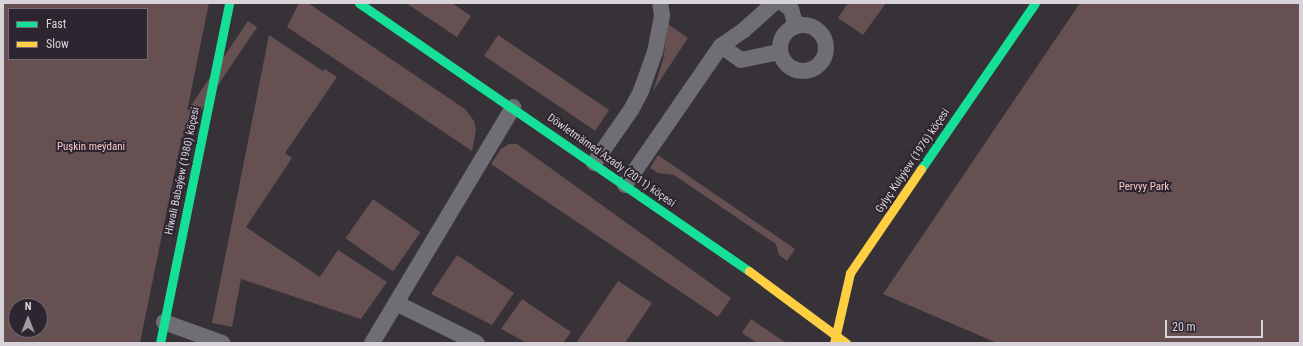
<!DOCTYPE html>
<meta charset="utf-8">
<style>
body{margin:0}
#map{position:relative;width:1303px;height:346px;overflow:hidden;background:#363238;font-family:"Roboto Condensed",sans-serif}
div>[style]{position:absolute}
.green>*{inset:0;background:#665052;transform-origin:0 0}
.lane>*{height:16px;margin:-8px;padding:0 8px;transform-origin:8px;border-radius:8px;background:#6f6e74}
.lane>.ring{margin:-8px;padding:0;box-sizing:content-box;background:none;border:16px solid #6f6e74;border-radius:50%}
.fast>*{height:9px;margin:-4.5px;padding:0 4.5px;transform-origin:4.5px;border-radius:4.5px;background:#16e098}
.slow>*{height:9px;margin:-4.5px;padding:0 4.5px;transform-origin:4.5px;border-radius:4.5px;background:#ffcf43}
span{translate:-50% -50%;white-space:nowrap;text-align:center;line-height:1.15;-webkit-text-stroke:4px #2d2630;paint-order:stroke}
.park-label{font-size:11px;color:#f9c6c9}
.street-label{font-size:11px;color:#d7d3d9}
.frame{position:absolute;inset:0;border:4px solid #d7d3d9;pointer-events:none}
.legend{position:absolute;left:8px;top:8px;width:140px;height:52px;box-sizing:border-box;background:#2d2630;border:1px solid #716b74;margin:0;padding:5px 7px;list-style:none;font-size:12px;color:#d7d3d9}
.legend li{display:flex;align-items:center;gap:8px;height:20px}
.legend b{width:20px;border:1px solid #716b74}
.north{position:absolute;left:8px;top:298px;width:40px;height:40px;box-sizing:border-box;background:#2d2630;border:1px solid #716b74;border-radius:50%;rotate:0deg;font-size:11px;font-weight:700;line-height:16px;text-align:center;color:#d7d3d9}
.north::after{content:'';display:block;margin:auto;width:14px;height:18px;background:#9f9ba1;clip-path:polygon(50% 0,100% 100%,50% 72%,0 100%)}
.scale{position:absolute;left:1165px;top:320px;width:98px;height:18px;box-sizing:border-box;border:2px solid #d7d3d9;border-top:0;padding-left:5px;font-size:12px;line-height:14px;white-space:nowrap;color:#d7d3d9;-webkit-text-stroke:3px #2d2630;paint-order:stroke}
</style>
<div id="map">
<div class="green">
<i style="clip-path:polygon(evenodd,3px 3px,209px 3px,140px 343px,3px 343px,3px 3px,9px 9px,147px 9px,147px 59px,9px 59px,9px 9px,3px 3px,16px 306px,40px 306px,40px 330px,16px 330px,16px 306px)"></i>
<i style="clip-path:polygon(299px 3px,308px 3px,465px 109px,474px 121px,476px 130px,472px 151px,287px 27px)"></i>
<i style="clip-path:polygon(406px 3px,452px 3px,471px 16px,457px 37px)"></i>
<i style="clip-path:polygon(848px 3px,886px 3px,863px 35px,838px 18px)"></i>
<i style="clip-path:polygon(1080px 3px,1300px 3px,1300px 343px,997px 343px,883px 294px)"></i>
<i style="left:248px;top:21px;width:11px;height:297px;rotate:34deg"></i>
<i style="clip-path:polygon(668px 24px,688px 38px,653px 91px,663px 60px)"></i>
<i style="clip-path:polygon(269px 35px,323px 71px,325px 69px,337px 77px,285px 153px,292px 158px,246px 227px,320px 277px,338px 250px,387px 282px,361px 319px,241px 279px,232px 327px,212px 323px)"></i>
<i style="left:498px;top:35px;width:134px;height:25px;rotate:34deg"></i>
<i style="clip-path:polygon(509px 144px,517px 144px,731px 298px,718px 317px,491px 164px,501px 149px)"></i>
<i style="clip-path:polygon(658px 155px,795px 249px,787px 261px,779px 255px,776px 244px,674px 175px,658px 173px,650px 168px)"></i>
<i style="left:373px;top:199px;width:58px;height:48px;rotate:35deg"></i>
<i style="clip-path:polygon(457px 255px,514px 293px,492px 325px,431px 294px)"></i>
<i style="clip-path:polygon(618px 281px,652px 303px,625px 343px,576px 343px)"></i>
<i style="clip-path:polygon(522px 299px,571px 332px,563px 343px,527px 343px,501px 329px)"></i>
<i style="clip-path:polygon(751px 319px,786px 343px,757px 343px,742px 333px)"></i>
</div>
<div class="lane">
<i style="left:783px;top:3px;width:10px;rotate:37deg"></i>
<i style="left:791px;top:9px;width:18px;rotate:74deg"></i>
<i class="ring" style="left:780px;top:25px;width:30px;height:30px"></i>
<i style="left:721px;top:46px;width:24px;rotate:35deg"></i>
<i style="left:741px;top:60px;width:40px;rotate:-12deg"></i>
<i style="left:594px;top:163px;width:65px;rotate:-55.1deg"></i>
<i style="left:631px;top:110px;width:21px;rotate:-62deg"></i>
<i style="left:641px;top:91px;width:41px;rotate:-70.3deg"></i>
<i style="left:655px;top:52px;width:38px;rotate:-79deg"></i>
<i style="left:662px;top:15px;width:12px;rotate:-99deg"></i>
<i style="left:625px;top:185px;width:169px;rotate:-55.4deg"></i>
<i style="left:721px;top:46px;width:28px;rotate:-35deg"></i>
<i style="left:744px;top:30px;width:40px;rotate:-42deg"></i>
<i style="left:396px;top:303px;width:90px;rotate:26.3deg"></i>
<i style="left:164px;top:322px;width:62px;rotate:19.9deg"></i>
<i style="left:372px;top:343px;width:275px;rotate:-59.1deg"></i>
</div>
<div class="fast">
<i style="left:359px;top:3px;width:473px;rotate:34.5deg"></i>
<i style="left:921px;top:169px;width:201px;rotate:-55.5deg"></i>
<i style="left:160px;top:343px;width:347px;rotate:-78.5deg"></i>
</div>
<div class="slow">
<i style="left:749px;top:271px;width:121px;rotate:36.6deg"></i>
<i style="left:834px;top:343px;width:72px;rotate:-77.1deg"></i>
<i style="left:850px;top:273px;width:126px;rotate:-55.7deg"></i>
</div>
<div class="park-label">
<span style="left:91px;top:147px">Puşkin meýdani</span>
<span style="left:1144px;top:187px">Pervyy Park</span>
</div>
<div class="street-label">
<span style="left:611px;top:161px;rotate:35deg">Döwletmämed Azady (2011) köçesi</span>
<span style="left:913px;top:161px;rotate:-56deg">Gylyç Kulyýew (1976) köçesi</span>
<span style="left:183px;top:171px;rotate:-78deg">Hiwali Babaýew (1980) köçesi</span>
</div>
<div class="frame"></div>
<ul class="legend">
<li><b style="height:5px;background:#16e098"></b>Fast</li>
<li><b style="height:5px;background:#ffcf43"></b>Slow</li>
</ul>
<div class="north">N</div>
<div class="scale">20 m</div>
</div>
